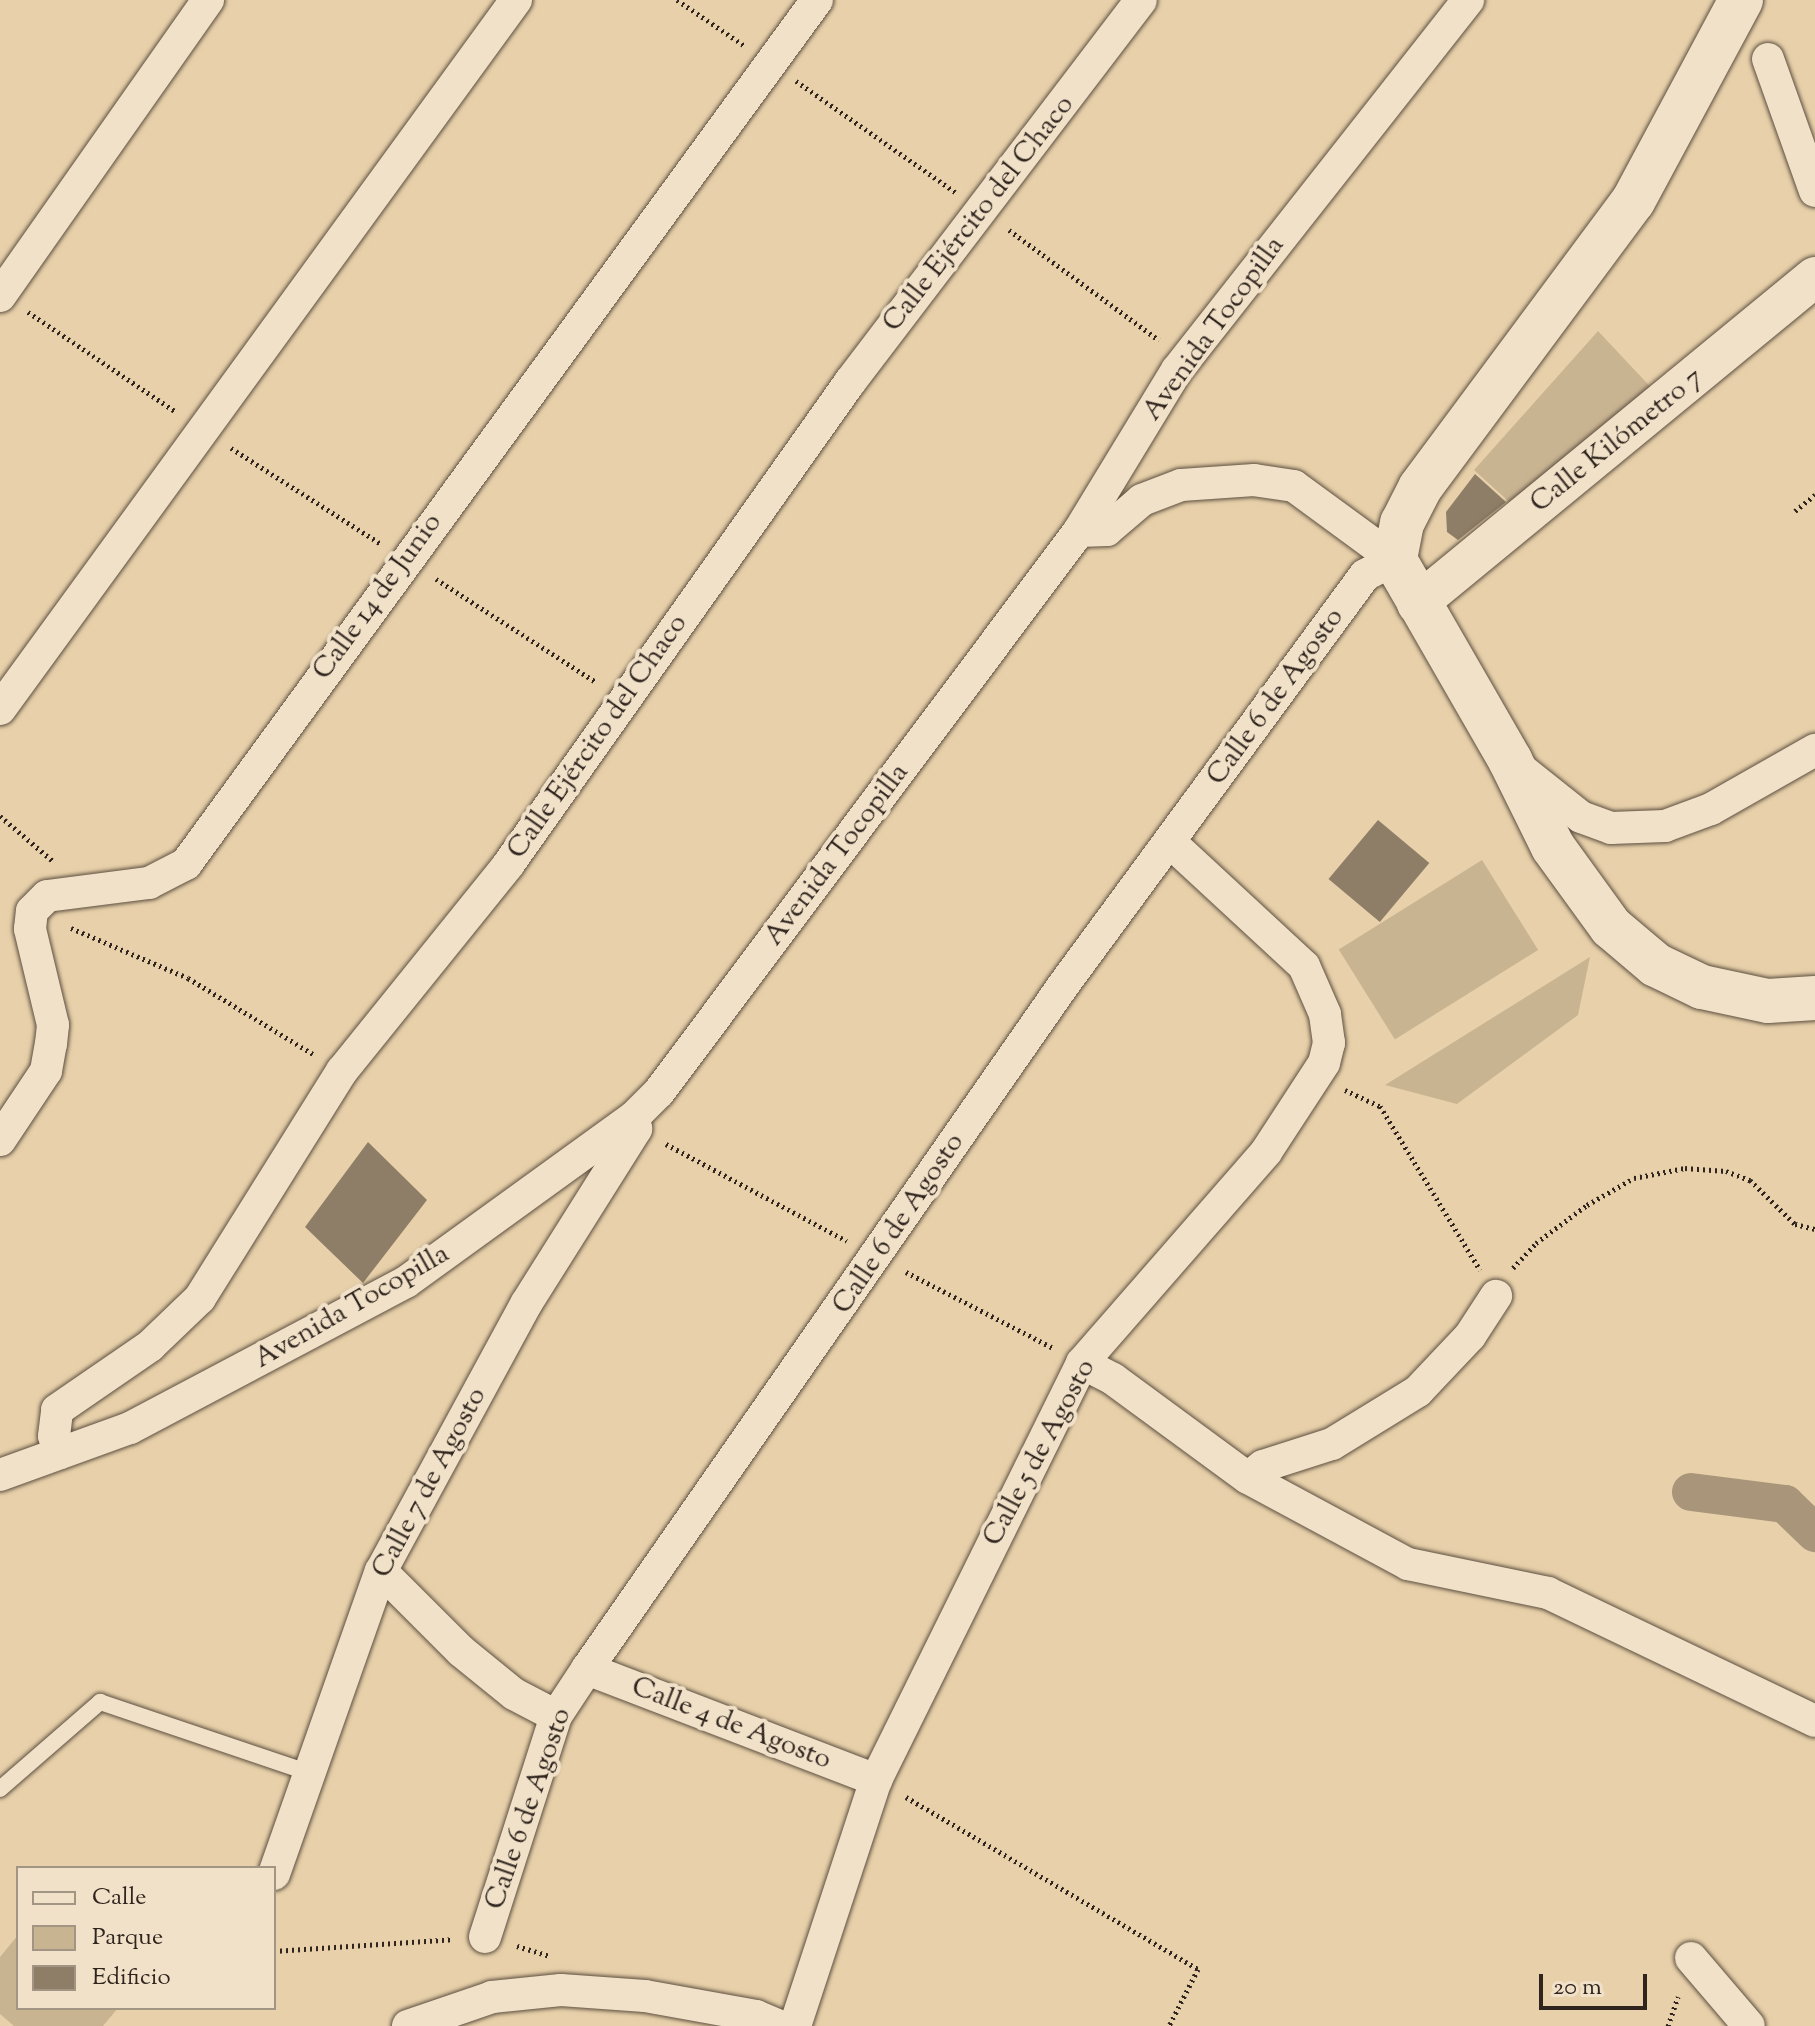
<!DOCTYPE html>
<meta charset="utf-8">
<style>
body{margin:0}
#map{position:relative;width:1815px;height:2026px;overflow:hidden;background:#e8d1aa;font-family:"Sorts Mill Goudy",serif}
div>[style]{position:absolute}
.green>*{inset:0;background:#c9b492;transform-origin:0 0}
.canal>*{height:38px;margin:-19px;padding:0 19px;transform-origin:19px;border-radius:19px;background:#a9967a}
.building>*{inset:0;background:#8f7e67;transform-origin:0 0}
.path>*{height:5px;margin-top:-2.5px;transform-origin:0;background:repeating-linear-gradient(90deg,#2f241e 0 2px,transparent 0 6px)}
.roads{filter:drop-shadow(0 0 2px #5d4f41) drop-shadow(0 0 2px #5d4f41)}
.service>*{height:16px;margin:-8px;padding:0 8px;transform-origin:8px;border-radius:8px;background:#f0e1c8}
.minor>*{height:32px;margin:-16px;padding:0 16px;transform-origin:16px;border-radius:16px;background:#f0e1c8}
.tertiary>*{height:40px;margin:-20px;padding:0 20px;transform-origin:20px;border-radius:20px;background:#f0e1c8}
.secondary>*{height:44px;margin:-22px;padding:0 22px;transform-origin:22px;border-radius:22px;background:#f0e1c8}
span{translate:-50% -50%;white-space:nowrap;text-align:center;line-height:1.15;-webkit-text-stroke:8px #f0e1c8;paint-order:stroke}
.street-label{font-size:28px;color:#2f241e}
.legend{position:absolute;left:16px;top:1866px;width:260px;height:144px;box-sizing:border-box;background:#f0e1c8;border:2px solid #a39584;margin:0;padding:10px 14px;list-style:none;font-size:24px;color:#2f241e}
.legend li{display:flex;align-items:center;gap:16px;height:40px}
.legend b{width:40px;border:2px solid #a39584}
.scale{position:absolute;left:1539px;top:1974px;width:108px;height:36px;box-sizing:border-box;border:4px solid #2f241e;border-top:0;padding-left:10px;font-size:24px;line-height:28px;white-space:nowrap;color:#2f241e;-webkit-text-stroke:6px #f0e1c8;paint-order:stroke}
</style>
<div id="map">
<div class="green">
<i style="clip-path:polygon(1598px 331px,1676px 414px,1538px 528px,1474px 470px)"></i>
<i style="left:1482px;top:860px;width:106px;height:169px;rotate:58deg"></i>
<i style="clip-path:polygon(1590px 957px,1578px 1015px,1457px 1104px,1385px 1085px)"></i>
<i style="clip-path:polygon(18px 1935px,18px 2008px,118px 2008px,103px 2026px,14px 2026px,0 2014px,0 1957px)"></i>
</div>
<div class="canal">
<i style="left:1691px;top:1492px;width:95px;rotate:7.3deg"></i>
<i style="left:1785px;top:1504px;width:42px;rotate:44deg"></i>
</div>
<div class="building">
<i style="clip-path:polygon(1475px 474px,1506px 502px,1458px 540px,1447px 532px,1446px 512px)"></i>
<i style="left:1378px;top:820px;width:67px;height:77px;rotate:40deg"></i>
<i style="clip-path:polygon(368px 1142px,427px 1200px,363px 1283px,305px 1227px)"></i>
</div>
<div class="path">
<i style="left:677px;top:0;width:82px;rotate:34.1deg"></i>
<i style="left:796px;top:81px;width:194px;rotate:34.9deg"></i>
<i style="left:1009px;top:230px;width:186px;rotate:36.3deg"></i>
<i style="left:28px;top:312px;width:179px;rotate:34deg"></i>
<i style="left:231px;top:448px;width:178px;rotate:32.6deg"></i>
<i style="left:1795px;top:511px;width:26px;rotate:-39deg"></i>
<i style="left:436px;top:579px;width:190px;rotate:32.8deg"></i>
<i style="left:0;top:816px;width:71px;rotate:40.4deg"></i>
<i style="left:71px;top:928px;width:127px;rotate:23.1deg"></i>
<i style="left:188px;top:978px;width:146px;rotate:31.3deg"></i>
<i style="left:1345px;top:1090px;width:38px;rotate:25deg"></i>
<i style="left:1380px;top:1106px;width:192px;rotate:58.6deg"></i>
<i style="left:666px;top:1144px;width:205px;rotate:28.2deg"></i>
<i style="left:1513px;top:1268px;width:34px;rotate:-47deg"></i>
<i style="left:1536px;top:1243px;width:64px;rotate:-36.7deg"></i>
<i style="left:1587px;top:1205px;width:54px;rotate:-29.9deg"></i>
<i style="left:1634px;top:1178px;width:52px;rotate:-11.1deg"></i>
<i style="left:1685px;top:1168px;width:41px;rotate:4.2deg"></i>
<i style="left:1726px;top:1171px;width:26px;rotate:21deg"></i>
<i style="left:1750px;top:1180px;width:63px;rotate:44.4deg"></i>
<i style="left:1795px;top:1224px;width:21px;rotate:14deg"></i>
<i style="left:906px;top:1272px;width:165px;rotate:27.3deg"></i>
<i style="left:906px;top:1797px;width:339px;rotate:30.5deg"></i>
<i style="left:1198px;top:1969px;width:64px;rotate:117deg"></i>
<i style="left:517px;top:1946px;width:34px;rotate:17deg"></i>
<i style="left:274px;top:1951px;width:179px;rotate:-3.8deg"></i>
<i style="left:1668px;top:2026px;width:31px;rotate:-71deg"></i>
</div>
<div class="roads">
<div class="service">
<i style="left:0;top:1789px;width:133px;rotate:-41deg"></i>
<i style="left:100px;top:1702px;width:222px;rotate:18.7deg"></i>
</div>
<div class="minor">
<i style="left:1768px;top:59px;width:140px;rotate:70.4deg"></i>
<i style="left:0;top:296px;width:362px;rotate:-54.9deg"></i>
<i style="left:0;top:709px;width:877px;rotate:-53.95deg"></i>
<i style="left:1522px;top:770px;width:75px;rotate:38.5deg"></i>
<i style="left:1581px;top:817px;width:32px;rotate:20deg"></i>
<i style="left:1611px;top:828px;width:54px;rotate:-2.1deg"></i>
<i style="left:1665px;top:826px;width:49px;rotate:-20.3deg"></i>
<i style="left:1711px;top:809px;width:120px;rotate:-29.6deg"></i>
<i style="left:0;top:1140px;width:83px;rotate:-56.3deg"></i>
<i style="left:46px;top:1071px;width:27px;rotate:-80deg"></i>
<i style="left:51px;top:1044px;width:19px;rotate:-84deg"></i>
<i style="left:53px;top:1025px;width:99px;rotate:-103.5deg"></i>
<i style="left:30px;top:929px;width:18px;rotate:-84deg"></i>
<i style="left:32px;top:911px;width:21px;rotate:-45deg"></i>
<i style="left:47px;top:896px;width:103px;rotate:-7.3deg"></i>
<i style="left:149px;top:883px;width:42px;rotate:-27.2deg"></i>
<i style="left:186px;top:864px;width:1070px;rotate:-53.86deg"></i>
<i style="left:1082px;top:1363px;width:35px;rotate:27deg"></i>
<i style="left:1113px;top:1379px;width:167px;rotate:36.3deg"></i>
<i style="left:1248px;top:1478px;width:182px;rotate:28.3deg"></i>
<i style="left:1408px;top:1564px;width:143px;rotate:11.7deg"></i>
<i style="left:1548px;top:1593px;width:296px;rotate:25.6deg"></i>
<i style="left:60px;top:1453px;width:18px;rotate:-109deg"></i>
<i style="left:54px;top:1436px;width:26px;rotate:-83deg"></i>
<i style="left:57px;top:1410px;width:113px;rotate:-34.5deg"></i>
<i style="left:150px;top:1346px;width:69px;rotate:-43.8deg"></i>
<i style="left:200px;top:1298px;width:268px;rotate:-58deg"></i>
<i style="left:342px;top:1071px;width:265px;rotate:-51.1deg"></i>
<i style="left:508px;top:865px;width:592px;rotate:-54.7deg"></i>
<i style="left:850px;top:382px;width:480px;rotate:-52.7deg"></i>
<i style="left:0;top:1475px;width:138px;rotate:-19.9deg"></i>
<i style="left:130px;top:1428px;width:312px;rotate:-27.9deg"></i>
<i style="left:406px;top:1282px;width:281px;rotate:-35.9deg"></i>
<i style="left:634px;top:1117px;width:35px;rotate:-45deg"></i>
<i style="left:659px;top:1092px;width:701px;rotate:-53.18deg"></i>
<i style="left:1079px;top:531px;width:188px;rotate:-58.7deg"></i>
<i style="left:1177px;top:370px;width:471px;rotate:-51.8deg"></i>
<i style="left:1248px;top:1478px;width:19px;rotate:-39deg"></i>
<i style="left:1263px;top:1466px;width:72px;rotate:-17.7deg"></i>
<i style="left:1332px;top:1444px;width:101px;rotate:-31.6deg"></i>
<i style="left:1418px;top:1391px;width:76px;rotate:-46.6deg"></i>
<i style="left:1470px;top:1336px;width:48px;rotate:-57deg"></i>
<i style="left:381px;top:1571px;width:113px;rotate:45deg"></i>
<i style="left:461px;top:1651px;width:68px;rotate:39.1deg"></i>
<i style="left:514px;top:1694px;width:47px;rotate:27.6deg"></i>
<i style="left:587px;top:1669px;width:310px;rotate:21deg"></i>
<i style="left:274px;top:1874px;width:321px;rotate:-70.6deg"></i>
<i style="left:381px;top:1571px;width:304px;rotate:-61.5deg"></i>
<i style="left:526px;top:1304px;width:207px;rotate:-57.8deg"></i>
<i style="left:636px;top:1129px;width:12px;rotate:-99deg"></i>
<i style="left:485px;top:1937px;width:232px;rotate:-72.2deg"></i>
<i style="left:556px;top:1716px;width:56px;rotate:-56.6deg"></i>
<i style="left:587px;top:1669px;width:831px;rotate:-55.14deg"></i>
<i style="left:1062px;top:987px;width:511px;rotate:-53.67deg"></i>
<i style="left:1365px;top:575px;width:34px;rotate:-27deg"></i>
<i style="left:1395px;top:560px;width:125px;rotate:-143.8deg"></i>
<i style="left:1294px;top:486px;width:40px;rotate:-171.5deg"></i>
<i style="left:1254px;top:480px;width:73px;rotate:176.1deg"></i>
<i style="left:1181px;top:485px;width:42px;rotate:159deg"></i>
<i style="left:1142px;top:500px;width:46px;rotate:139.4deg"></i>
<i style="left:1107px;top:530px;width:28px;rotate:178deg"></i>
<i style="left:1691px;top:1958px;width:89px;rotate:49.5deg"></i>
<i style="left:408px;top:2026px;width:89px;rotate:-19deg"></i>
<i style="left:492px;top:1997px;width:69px;rotate:-5.8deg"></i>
<i style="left:561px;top:1990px;width:84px;rotate:4.1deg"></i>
<i style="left:645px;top:1996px;width:113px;rotate:10.2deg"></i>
<i style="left:756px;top:2016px;width:25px;rotate:23deg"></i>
<i style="left:795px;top:2026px;width:259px;rotate:-71.8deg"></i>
<i style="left:876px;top:1780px;width:465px;rotate:-63.7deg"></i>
<i style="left:1082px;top:1363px;width:280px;rotate:-48.9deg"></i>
<i style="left:1266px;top:1152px;width:106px;rotate:-56.9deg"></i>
<i style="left:1324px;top:1063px;width:21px;rotate:-76deg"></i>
<i style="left:1329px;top:1043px;width:29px;rotate:-98deg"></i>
<i style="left:1325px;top:1014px;width:52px;rotate:-113.6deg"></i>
<i style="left:1304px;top:966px;width:181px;rotate:-137.2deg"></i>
</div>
<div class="tertiary">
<i style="left:1417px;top:604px;width:515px;rotate:-39.41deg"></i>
</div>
<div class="secondary">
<i style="left:1741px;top:0;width:228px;rotate:118.2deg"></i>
<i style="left:1633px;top:201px;width:357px;rotate:126.6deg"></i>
<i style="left:1420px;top:488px;width:39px;rotate:117deg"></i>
<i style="left:1402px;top:523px;width:38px;rotate:101deg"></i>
<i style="left:1395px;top:560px;width:231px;rotate:60.1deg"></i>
<i style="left:1510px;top:760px;width:97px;rotate:63.7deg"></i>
<i style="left:1553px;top:847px;width:99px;rotate:54.1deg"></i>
<i style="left:1611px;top:927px;width:59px;rotate:40.2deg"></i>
<i style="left:1656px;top:965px;width:51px;rotate:25.6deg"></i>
<i style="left:1702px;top:987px;width:67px;rotate:12deg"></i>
<i style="left:1768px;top:1001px;width:47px;rotate:-3.7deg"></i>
</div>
</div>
<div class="street-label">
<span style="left:979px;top:214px;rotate:-52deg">Calle Ejército del Chaco</span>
<span style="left:1214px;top:329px;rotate:-54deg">Avenida Tocopilla</span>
<span style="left:1617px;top:441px;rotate:-39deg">Calle Kilómetro 7</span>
<span style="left:378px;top:597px;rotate:-54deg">Calle 14 de Junio</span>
<span style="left:1276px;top:697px;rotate:-54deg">Calle 6 de Agosto</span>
<span style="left:598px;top:737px;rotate:-55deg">Calle Ejército del Chaco</span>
<span style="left:837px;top:855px;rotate:-53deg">Avenida Tocopilla</span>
<span style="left:899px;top:1224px;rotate:-56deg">Calle 6 de Agosto</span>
<span style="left:352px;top:1307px;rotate:-30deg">Avenida Tocopilla</span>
<span style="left:1040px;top:1453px;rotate:-62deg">Calle 5 de Agosto</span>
<span style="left:430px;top:1483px;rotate:-62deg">Calle 7 de Agosto</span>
<span style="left:731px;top:1724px;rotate:21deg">Calle 4 de Agosto</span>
<span style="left:529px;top:1809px;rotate:-71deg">Calle 6 de Agosto</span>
</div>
<ul class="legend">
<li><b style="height:10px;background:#f0e1c8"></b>Calle</li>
<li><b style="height:22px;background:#c9b492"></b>Parque</li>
<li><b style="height:22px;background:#8f7e67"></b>Edificio</li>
</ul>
<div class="scale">20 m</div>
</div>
